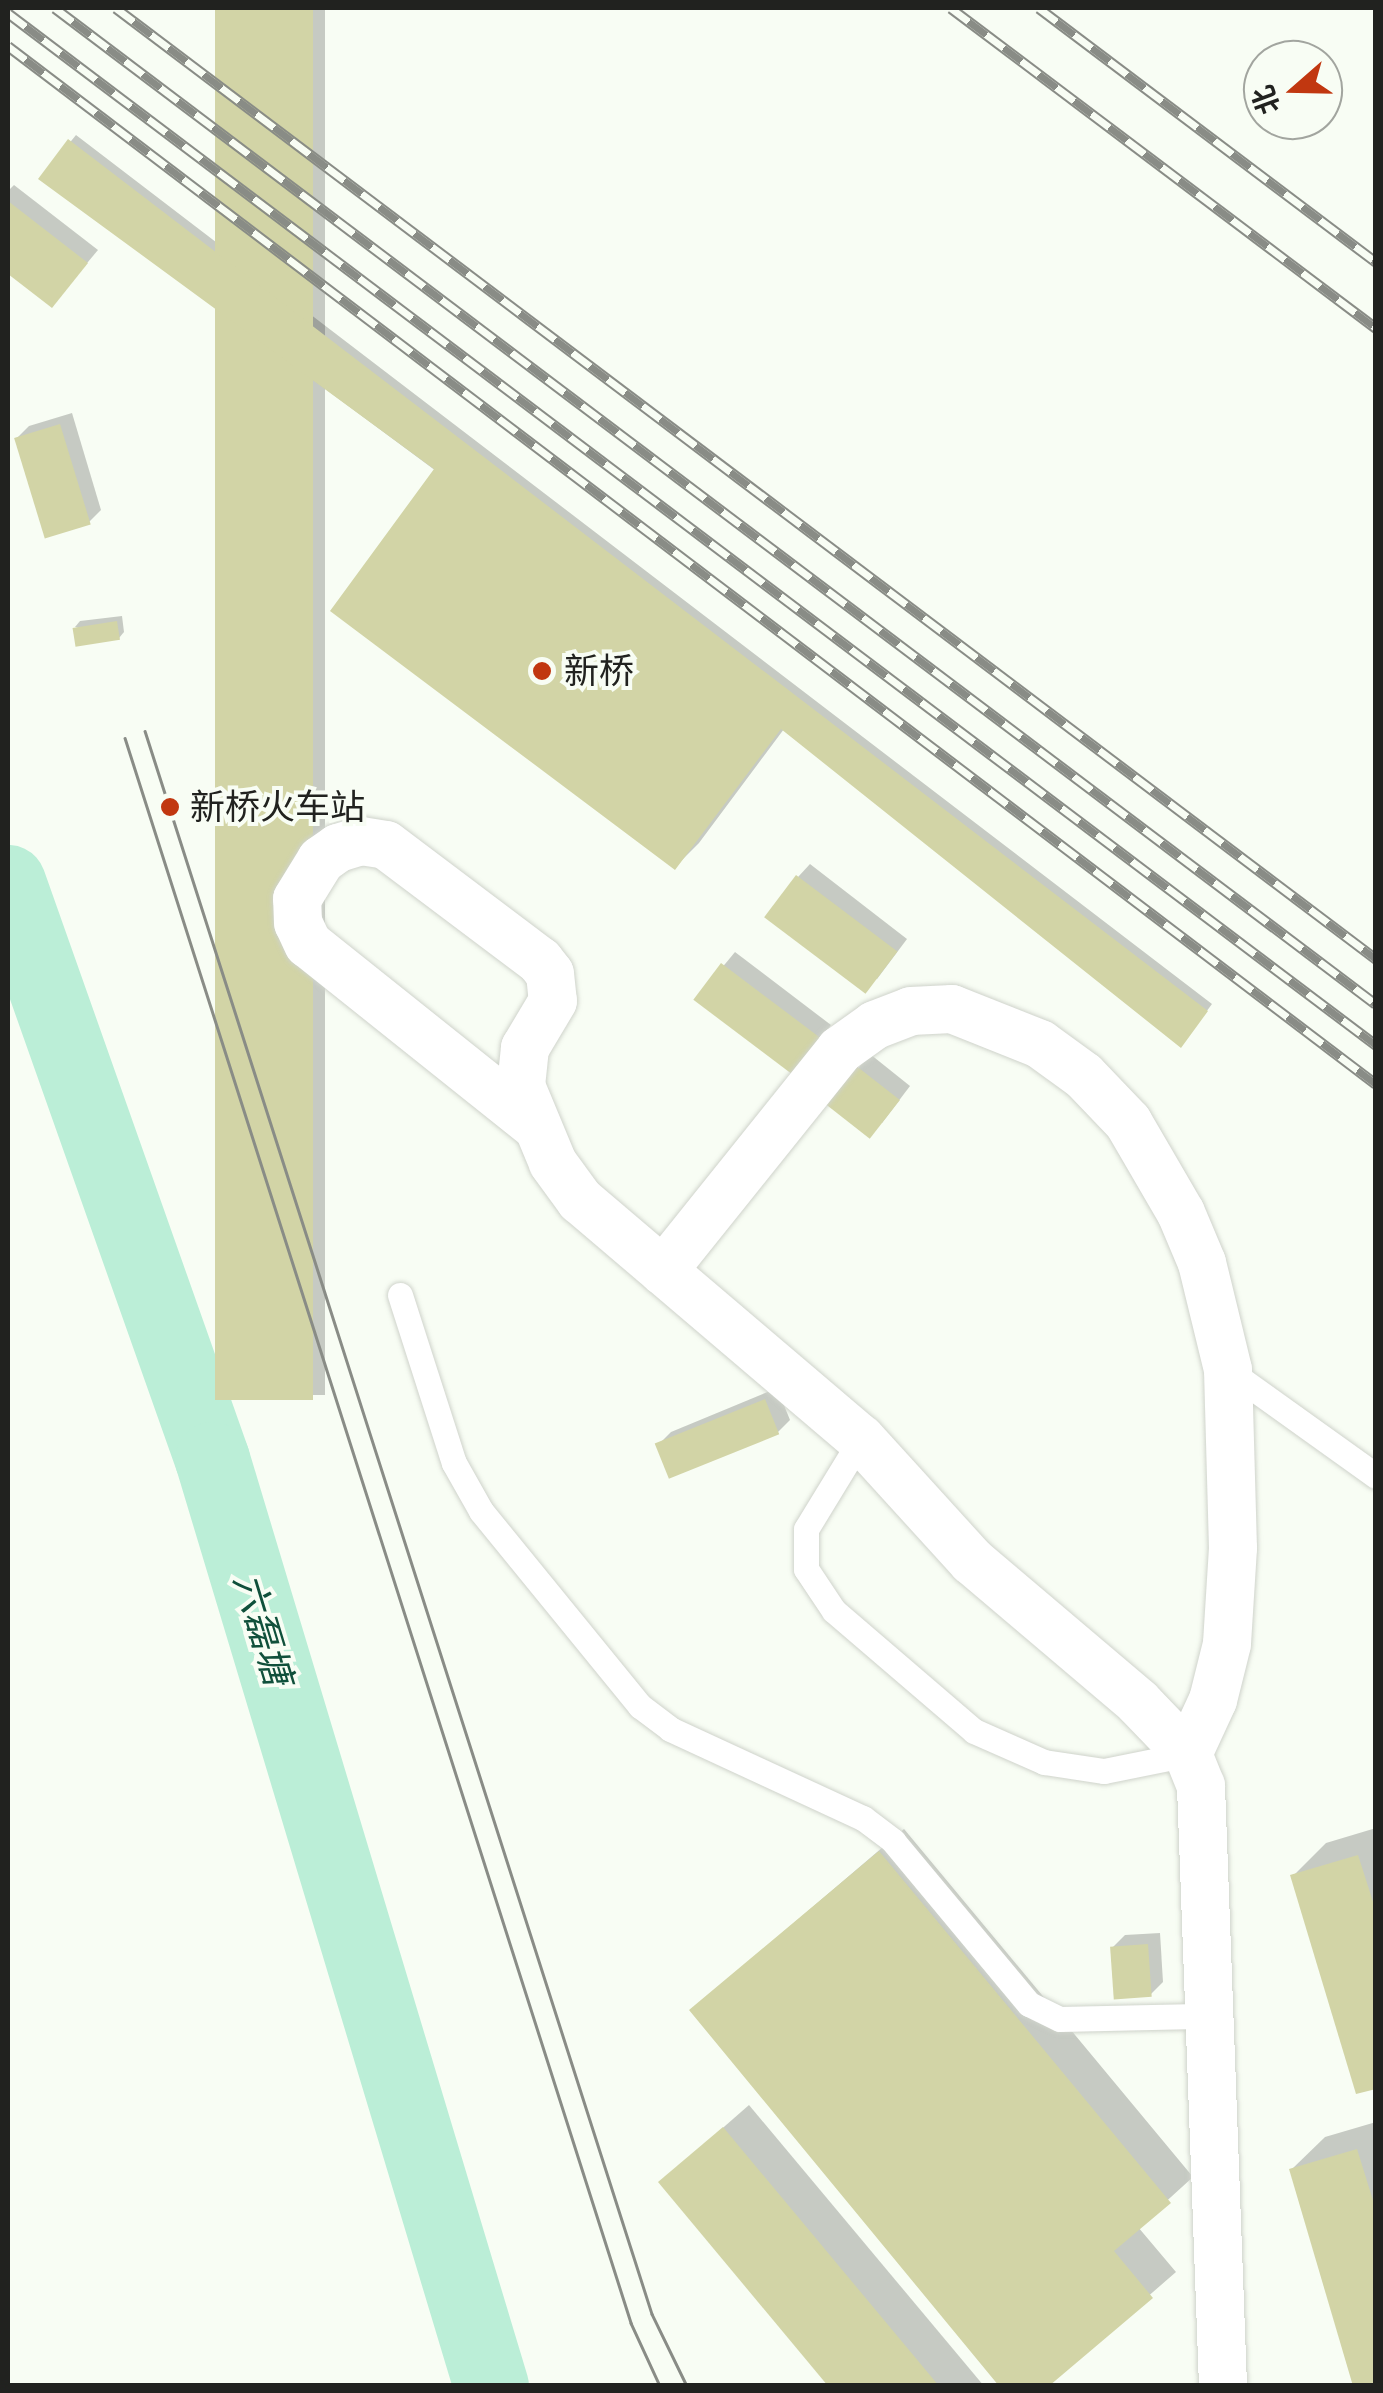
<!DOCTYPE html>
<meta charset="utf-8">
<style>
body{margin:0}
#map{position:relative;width:1383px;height:2393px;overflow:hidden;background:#f8fdf4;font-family:Poppins,"Noto Sans SC",sans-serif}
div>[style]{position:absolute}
.shadow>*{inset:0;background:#0003;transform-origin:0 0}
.canal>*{height:45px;margin:-22.5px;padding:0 22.5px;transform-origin:22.5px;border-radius:22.5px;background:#bbeed7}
.river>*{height:75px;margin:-37.5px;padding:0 37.5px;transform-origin:37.5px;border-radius:37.5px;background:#bbeed7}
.building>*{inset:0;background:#d2d4a6;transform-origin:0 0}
.roads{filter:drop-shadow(0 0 2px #cfd3cb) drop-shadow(0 0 2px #cfd3cb)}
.service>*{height:25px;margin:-12.5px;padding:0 12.5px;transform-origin:12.5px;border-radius:12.5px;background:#fff}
.minor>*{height:48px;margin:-24px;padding:0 24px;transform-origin:24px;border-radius:24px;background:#fff}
.tram>*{height:2.5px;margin:-1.25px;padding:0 1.25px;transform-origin:1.25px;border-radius:1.25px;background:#898c86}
.rail>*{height:11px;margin-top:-5.5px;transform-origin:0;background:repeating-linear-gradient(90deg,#f8fdf4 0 22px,#898c86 0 44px);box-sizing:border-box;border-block:2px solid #898c86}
.dots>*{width:28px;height:28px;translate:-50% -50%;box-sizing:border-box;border:5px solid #f8fdf4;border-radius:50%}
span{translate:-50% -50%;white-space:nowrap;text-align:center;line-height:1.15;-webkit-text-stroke:8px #f8fdf4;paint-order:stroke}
.poi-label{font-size:35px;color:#21221f}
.left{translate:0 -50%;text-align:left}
.water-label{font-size:38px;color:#10503b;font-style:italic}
.frame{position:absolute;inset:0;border:10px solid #21221f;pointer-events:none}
.north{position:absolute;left:1243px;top:40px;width:100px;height:100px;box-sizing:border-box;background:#f8fdf4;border:2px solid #a2a59f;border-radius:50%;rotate:250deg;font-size:28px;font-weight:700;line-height:40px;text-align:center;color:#21221f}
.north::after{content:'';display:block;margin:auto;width:35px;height:45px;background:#c13710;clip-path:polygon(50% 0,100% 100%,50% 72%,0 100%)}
</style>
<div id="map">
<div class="shadow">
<i style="left:219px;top:8px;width:106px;height:1387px"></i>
<i style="clip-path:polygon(76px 135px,1212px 1004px,1186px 1039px,784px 729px,699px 843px,675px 867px,436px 471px,41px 178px)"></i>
<i style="clip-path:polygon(14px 185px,98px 250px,52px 305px,8px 271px,8px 191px)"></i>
<i style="clip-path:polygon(72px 413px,101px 510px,88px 523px,17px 438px,29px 426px)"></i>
<i style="clip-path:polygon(122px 616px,124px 632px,119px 638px,75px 627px,80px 621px)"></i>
<i style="clip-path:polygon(810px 864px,907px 939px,877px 979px,798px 877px)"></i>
<i style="clip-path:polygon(735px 952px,831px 1025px,804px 1060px,696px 999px)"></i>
<i style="clip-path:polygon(870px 1054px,910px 1086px,882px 1123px,829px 1103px)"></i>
<i style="clip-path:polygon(777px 1388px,790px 1420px,778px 1432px,658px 1445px,671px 1432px)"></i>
<i style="clip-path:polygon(1376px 1828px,1376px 2086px,1293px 1876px,1326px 1843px)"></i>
<i style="clip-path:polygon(904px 1829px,1193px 2177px,1138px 2227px,1176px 2272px,1045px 2386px,692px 2010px)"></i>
<i style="clip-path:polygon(1160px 1933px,1163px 1982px,1151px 1994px,1113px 1947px,1125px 1935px)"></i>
<i style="clip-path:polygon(749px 2105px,984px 2386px,831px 2386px,661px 2182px)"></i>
<i style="clip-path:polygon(1376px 2122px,1376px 2379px,1291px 2170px,1325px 2137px)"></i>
</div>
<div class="canal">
<i style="left:8px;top:962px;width:23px;rotate:-25deg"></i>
</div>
<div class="river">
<i style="left:8px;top:882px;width:612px;rotate:70.53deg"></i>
<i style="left:212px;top:1459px;width:968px;rotate:73.25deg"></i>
</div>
<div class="building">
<i style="left:215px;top:8px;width:98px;height:1392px"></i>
<i style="clip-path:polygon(68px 139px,1208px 1011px,1181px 1048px,781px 729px,675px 870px,330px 611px,434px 469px,38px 179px)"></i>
<i style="clip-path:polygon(8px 201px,88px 263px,52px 308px,8px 274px)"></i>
<i style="left:60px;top:424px;width:105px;height:48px;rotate:73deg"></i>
<i style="left:117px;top:621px;width:19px;height:45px;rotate:81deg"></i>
<i style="left:796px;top:875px;width:127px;height:53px;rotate:37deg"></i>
<i style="left:721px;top:963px;width:125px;height:46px;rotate:37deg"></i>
<i style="left:855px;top:1065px;width:57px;height:49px;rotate:38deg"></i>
<i style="left:765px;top:1399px;width:38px;height:119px;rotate:68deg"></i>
<i style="clip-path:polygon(879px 1851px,1171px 2203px,1114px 2251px,1153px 2298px,1049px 2386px,999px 2386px,689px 2010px)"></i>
<i style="clip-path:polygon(1358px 1855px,1376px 1911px,1376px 2089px,1356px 2094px,1290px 1875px)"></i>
<i style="left:1148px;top:1944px;width:53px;height:38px;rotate:86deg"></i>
<i style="clip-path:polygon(723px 2127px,939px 2386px,828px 2386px,658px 2182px)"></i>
<i style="clip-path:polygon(1357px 2149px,1376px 2210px,1376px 2382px,1363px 2386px,1353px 2386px,1289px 2169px)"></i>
</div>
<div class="roads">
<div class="service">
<i style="left:400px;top:1295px;width:176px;rotate:72.2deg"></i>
<i style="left:454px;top:1463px;width:55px;rotate:60.6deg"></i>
<i style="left:481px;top:1511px;width:252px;rotate:50.8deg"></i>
<i style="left:640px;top:1706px;width:38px;rotate:37deg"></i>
<i style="left:670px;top:1729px;width:213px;rotate:24.8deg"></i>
<i style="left:863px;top:1818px;width:38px;rotate:37deg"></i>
<i style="left:893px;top:1841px;width:212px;rotate:50.2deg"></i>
<i style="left:1029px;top:2004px;width:34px;rotate:26deg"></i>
<i style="left:1060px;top:2019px;width:149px;rotate:-1.2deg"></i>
<i style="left:1228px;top:1370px;width:182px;rotate:35.6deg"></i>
<i style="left:861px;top:1439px;width:105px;rotate:121.4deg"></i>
<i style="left:806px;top:1529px;width:40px;rotate:90deg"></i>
<i style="left:806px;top:1569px;width:50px;rotate:56.3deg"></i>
<i style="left:834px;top:1611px;width:184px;rotate:40.6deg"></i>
<i style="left:974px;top:1731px;width:77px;rotate:23.9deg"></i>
<i style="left:1044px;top:1762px;width:61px;rotate:8.5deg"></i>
<i style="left:1104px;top:1771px;width:86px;rotate:-11.4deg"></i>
</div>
<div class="minor">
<i style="left:535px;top:1125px;width:290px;rotate:-141.4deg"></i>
<i style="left:308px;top:944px;width:23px;rotate:-115deg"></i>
<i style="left:298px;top:923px;width:24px;rotate:-92deg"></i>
<i style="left:297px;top:899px;width:46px;rotate:-58.4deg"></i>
<i style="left:321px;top:860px;width:21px;rotate:-35deg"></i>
<i style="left:338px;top:848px;width:24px;rotate:-17deg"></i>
<i style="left:361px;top:841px;width:25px;rotate:9deg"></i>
<i style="left:386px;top:845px;width:193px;rotate:37deg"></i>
<i style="left:540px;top:961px;width:16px;rotate:52deg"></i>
<i style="left:550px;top:974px;width:27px;rotate:84deg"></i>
<i style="left:553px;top:1001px;width:55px;rotate:120.8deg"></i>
<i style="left:525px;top:1048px;width:38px;rotate:96deg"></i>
<i style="left:521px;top:1086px;width:83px;rotate:67.4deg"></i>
<i style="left:553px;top:1163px;width:46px;rotate:53.9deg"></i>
<i style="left:580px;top:1200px;width:369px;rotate:40.4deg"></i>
<i style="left:861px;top:1439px;width:165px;rotate:47.7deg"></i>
<i style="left:972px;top:1561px;width:218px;rotate:40.3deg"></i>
<i style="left:1138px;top:1702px;width:72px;rotate:46.1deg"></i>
<i style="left:1188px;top:1754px;width:35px;rotate:68deg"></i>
<i style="left:1201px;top:1786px;width:600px;rotate:87.9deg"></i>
<i style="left:663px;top:1271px;width:283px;rotate:-51.3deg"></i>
<i style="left:840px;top:1050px;width:43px;rotate:-35.5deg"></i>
<i style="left:875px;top:1025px;width:39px;rotate:-21deg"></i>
<i style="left:911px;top:1011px;width:41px;rotate:-2.8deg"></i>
<i style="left:952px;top:1009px;width:95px;rotate:21.7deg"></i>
<i style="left:1040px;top:1044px;width:54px;rotate:36deg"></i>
<i style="left:1084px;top:1076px;width:64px;rotate:46.3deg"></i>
<i style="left:1128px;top:1122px;width:105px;rotate:59.8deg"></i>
<i style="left:1181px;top:1213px;width:54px;rotate:67.2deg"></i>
<i style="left:1202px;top:1263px;width:110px;rotate:76.3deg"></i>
<i style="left:1228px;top:1370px;width:178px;rotate:88.4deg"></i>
<i style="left:1233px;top:1548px;width:96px;rotate:93.6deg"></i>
<i style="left:1227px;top:1644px;width:58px;rotate:104deg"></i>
<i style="left:1213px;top:1700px;width:60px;rotate:114.8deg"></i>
</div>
</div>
<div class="tram">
<i style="left:145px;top:731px;width:1662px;rotate:72.24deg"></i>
<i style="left:652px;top:2314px;width:80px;rotate:64.1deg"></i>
<i style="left:125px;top:738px;width:1664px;rotate:72.29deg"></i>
<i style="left:631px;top:2323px;width:69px;rotate:65.3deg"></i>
</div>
<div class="rail">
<i style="left:55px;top:8px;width:1654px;rotate:37.02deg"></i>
<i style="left:116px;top:8px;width:1579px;rotate:37.04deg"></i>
<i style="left:951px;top:8px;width:532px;rotate:36.98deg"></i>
<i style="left:1039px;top:8px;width:422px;rotate:37deg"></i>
<i style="left:8px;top:13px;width:1714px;rotate:37.03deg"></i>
<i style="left:8px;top:46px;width:1717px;rotate:37.19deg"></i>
</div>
<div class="dots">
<i style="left:542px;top:671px;background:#c13710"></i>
<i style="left:170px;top:807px;background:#c13710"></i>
</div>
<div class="poi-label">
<span class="left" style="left:564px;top:671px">新桥</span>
<span class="left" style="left:190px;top:807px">新桥火车站</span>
</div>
<div class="water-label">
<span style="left:263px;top:1629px;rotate:73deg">六磊塘</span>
</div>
<div class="frame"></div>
<div class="north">北</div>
</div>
